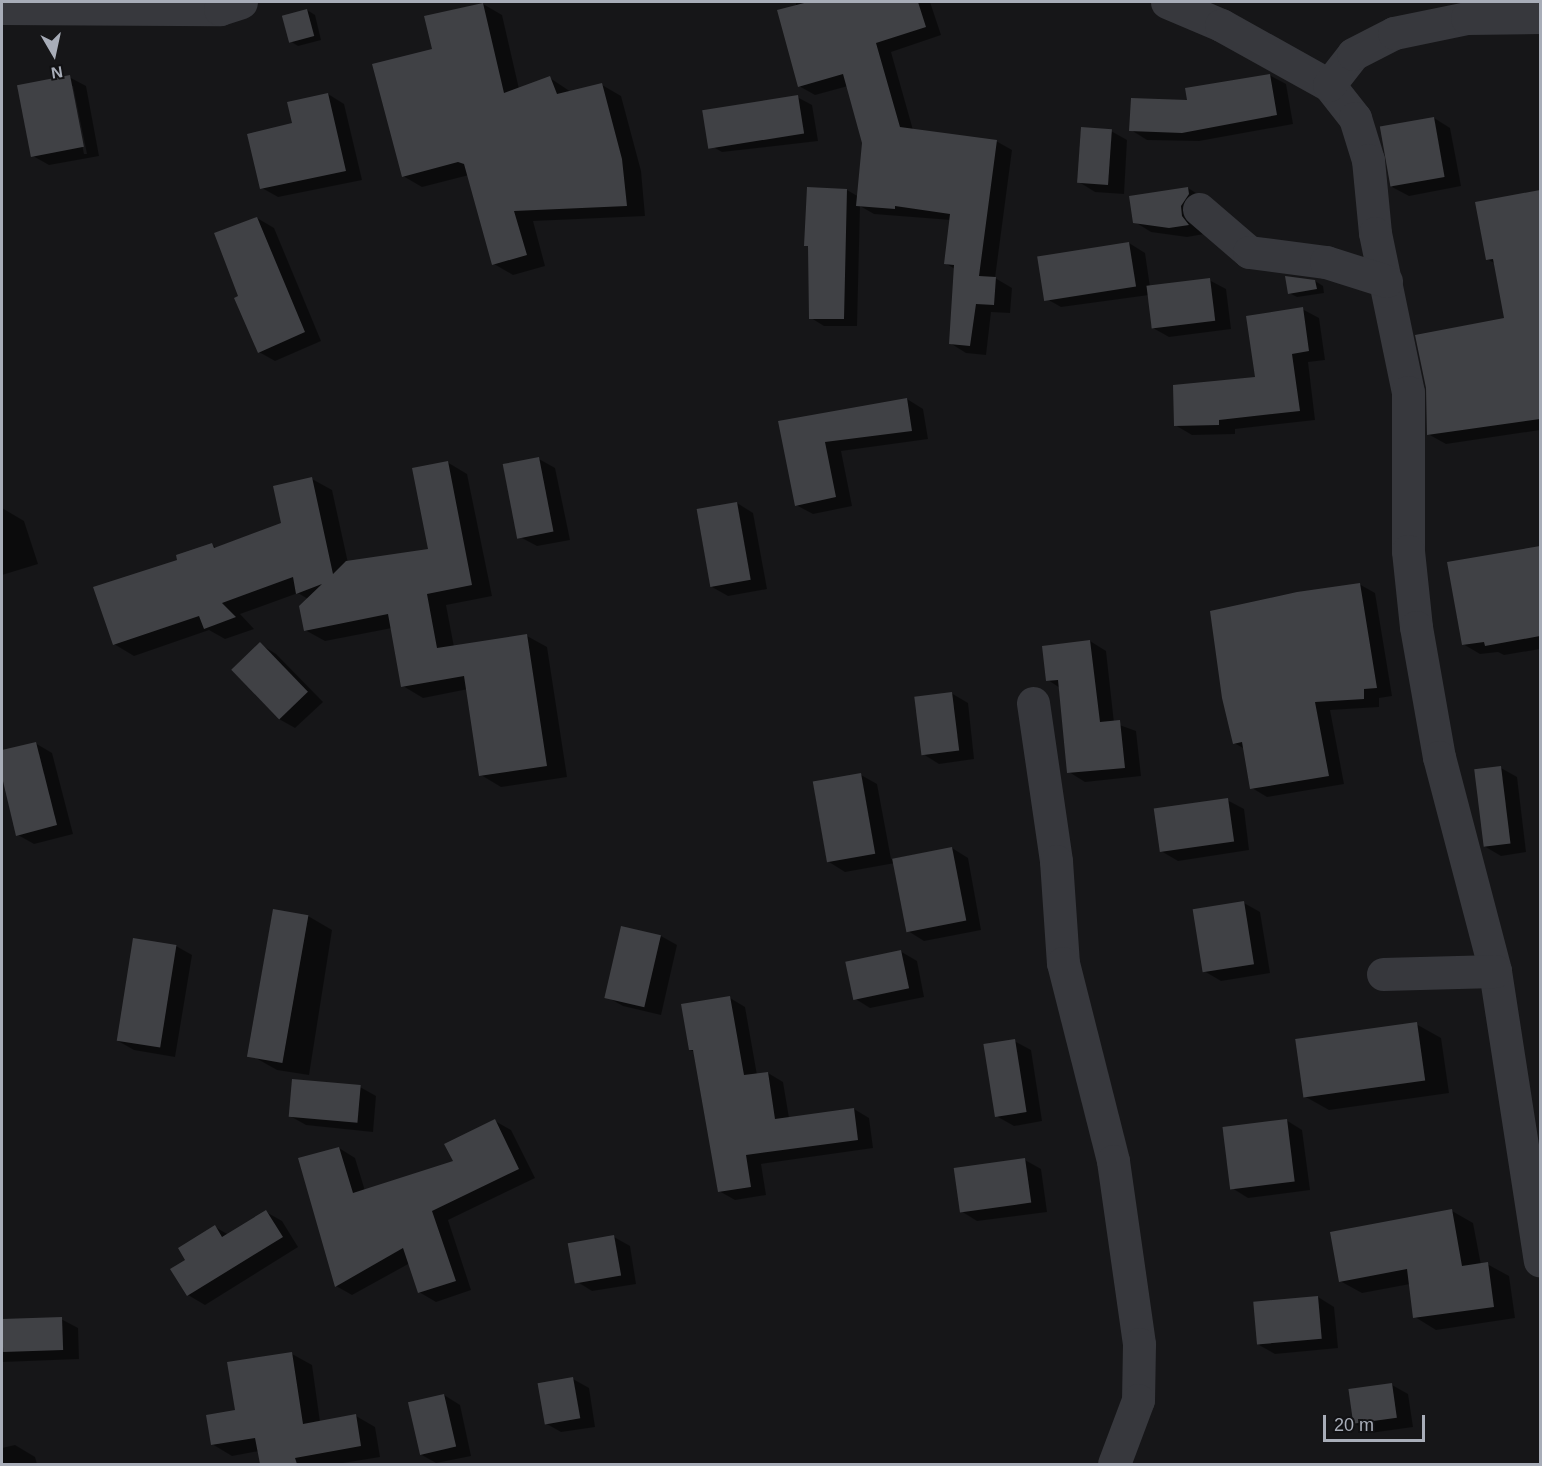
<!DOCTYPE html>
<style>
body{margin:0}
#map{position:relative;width:1542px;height:1466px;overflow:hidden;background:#161618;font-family:Arial,sans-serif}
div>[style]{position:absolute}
.shadow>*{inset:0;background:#0007}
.building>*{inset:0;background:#404145;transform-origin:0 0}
.street>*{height:33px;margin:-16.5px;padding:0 16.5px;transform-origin:16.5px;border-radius:16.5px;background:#37383d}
span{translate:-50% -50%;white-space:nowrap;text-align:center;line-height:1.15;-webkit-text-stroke:5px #111113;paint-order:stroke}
.frame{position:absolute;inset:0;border:3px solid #a8adb8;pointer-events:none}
.north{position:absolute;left:24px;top:24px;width:60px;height:60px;-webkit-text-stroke:4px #111113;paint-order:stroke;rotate:171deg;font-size:16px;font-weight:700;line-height:24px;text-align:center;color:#a8adb8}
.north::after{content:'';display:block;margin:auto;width:21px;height:27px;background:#a8adb8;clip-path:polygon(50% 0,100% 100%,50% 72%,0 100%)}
.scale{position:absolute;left:1323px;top:1415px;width:102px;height:27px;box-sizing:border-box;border:3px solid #a8adb8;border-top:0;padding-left:8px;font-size:18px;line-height:21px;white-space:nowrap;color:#a8adb8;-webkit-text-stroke:4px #111113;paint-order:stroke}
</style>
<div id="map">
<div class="shadow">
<i style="clip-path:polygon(796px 2px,930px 2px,941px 35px,891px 52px,913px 130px,996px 141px,1012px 150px,995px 278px,1012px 288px,1010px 313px,991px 312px,986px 355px,966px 353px,950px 343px,955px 269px,945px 263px,951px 220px,874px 214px,860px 206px,857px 326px,824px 326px,811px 318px,809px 247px,806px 245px,808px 189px,847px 190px,859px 197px,864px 142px,848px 86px,815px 95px,799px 86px)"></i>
<i style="clip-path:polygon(483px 4px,502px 15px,519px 89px,550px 78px,571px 92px,602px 85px,621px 96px,641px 171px,645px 216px,533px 221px,545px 266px,513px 275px,494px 264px,469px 175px,422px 187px,403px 176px,434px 50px)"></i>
<i style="clip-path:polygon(307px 10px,315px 15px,321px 40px,298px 46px,290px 41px)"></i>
<i style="clip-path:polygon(1269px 75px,1286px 84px,1293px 124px,1199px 141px,1147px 140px,1131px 130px,1189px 101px)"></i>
<i style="clip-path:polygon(evenodd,69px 77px,86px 86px,99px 156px,49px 165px,33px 156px,69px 77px,70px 86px,73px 86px,87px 154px,84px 154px,70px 86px)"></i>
<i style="clip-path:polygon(328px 94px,344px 104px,362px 180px,278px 197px,262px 188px,294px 124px)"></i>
<i style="clip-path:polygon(797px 97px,812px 105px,818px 141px,722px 152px,708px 144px)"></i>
<i style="clip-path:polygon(1434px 118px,1450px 128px,1461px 186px,1409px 196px,1392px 187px)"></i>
<i style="clip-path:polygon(1111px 131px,1127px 140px,1124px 194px,1095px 192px,1079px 182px)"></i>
<i style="clip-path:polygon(1188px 188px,1204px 198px,1204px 234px,1187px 237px,1151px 232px,1135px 222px)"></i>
<i style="clip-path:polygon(1540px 191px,1540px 430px,1446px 444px,1428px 434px,1506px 319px,1496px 264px,1487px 259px,1476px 203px)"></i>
<i style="clip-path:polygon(257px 218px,274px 228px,321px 341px,275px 361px,259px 352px,240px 297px)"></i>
<i style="clip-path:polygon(1129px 243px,1145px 253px,1150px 287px,1209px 280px,1226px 289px,1231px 329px,1169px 337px,1153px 328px,1149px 295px,1061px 307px,1045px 298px)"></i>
<i style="clip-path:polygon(1315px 281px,1323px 286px,1324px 293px,1297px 297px,1289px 293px)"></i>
<i style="clip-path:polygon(1302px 309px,1319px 318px,1325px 360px,1308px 362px,1315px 420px,1235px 429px,1235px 434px,1192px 435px,1175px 425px,1257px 379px)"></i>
<i style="clip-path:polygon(907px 399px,923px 409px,928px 439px,841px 451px,852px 506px,813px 514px,796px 505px,780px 422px)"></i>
<i style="clip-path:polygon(539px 459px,555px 468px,570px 540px,537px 546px,520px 537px)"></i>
<i style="clip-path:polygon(447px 462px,467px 474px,492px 596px,446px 605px,454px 647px,527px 636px,547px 647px,567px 777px,501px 787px,481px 775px,468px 689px,423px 698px,403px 686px,392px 628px,325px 641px,305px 630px,308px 599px,298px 593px,240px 614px,254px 629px,225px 639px,209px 630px,134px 656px,114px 644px,179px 561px,212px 545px,217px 548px,283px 524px,312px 479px,332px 490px,348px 563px,430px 551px)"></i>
<i style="clip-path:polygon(737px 503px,753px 513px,767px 589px,728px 596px,712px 587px)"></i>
<i style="clip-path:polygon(2px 508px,24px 521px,38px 564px,2px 575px)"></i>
<i style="clip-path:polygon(1540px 547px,1540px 649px,1504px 655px,1498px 652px,1480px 654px,1463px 644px,1449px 563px)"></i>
<i style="clip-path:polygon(1359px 584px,1375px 593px,1392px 696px,1379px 698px,1379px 707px,1330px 710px,1344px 784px,1267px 797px,1252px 788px,1245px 749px,1234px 743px)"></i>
<i style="clip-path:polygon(1090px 641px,1106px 651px,1114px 723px,1136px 731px,1141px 776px,1085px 782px,1069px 772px,1060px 688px,1048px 680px)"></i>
<i style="clip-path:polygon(260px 644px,276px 654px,323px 702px,295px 728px,279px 719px)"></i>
<i style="clip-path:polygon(951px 693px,968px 703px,974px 759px,939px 764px,923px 754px)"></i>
<i style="clip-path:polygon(35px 743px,52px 753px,73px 834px,34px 844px,18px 835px,2px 771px,2px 752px)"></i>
<i style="clip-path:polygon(1501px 768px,1517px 777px,1526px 852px,1501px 856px,1484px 846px)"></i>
<i style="clip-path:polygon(861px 775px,877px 784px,891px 859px,952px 848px,968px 858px,981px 930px,924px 941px,908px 931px,895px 863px,845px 872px,829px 862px)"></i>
<i style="clip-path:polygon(1227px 800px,1244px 809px,1249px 850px,1178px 861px,1161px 851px)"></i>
<i style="clip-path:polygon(1244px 903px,1260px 912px,1270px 973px,1221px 981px,1204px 971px)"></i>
<i style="clip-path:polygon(308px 916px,332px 930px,309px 1075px,277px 1070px,252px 1056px)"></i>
<i style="clip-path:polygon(661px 936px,677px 945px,661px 1015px,623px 1006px,607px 997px)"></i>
<i style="clip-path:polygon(176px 946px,192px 955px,175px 1057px,134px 1050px,118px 1041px)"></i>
<i style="clip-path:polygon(900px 951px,917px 961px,924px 997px,870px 1008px,854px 998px)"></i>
<i style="clip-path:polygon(730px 998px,745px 1007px,757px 1075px,768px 1073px,783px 1082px,789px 1118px,854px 1109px,869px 1118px,873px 1148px,761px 1164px,766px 1195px,735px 1200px,719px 1191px,695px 1052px,690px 1050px)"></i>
<i style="clip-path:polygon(1416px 1024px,1441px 1038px,1449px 1093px,1329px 1110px,1304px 1096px)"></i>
<i style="clip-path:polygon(1014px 1041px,1031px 1050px,1042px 1121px,1014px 1126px,998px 1117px)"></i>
<i style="clip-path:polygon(360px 1087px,376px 1096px,373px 1132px,306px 1125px,290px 1116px)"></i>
<i style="clip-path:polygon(1286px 1120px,1302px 1130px,1310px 1190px,1248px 1198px,1232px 1188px)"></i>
<i style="clip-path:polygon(495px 1121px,511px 1130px,535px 1178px,448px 1220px,471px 1290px,436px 1302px,419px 1292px,410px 1263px,352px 1295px,336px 1286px,339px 1148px,355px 1158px,365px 1191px,455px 1162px)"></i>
<i style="clip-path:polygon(1025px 1160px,1041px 1169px,1047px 1212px,977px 1221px,961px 1211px)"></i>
<i style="clip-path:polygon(1452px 1211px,1473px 1223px,1481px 1265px,1487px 1264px,1509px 1276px,1515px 1318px,1436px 1330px,1415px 1317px,1410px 1284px,1362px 1293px,1340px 1281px)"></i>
<i style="clip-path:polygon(266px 1212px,282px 1221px,298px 1247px,205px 1305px,188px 1295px,172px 1269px,188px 1260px,215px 1227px,229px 1235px)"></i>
<i style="clip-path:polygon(614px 1237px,630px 1246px,636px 1284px,592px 1291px,576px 1281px)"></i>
<i style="clip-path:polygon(1318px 1297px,1334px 1307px,1338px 1348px,1275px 1354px,1259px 1345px)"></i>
<i style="clip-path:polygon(61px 1319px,78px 1328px,79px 1359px,2px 1362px,2px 1321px)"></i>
<i style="clip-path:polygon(292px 1354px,312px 1365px,320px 1422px,356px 1416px,375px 1427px,380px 1457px,337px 1464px,262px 1464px,259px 1451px,232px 1456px,212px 1444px,237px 1411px)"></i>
<i style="clip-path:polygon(573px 1379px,589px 1388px,595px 1427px,561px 1432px,545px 1423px)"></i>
<i style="clip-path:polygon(1392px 1385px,1408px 1394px,1413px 1427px,1370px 1433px,1354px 1423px)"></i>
<i style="clip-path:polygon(444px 1395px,460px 1405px,471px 1456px,436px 1463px,420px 1454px)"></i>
<i style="clip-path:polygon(15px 1445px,35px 1457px,37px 1464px,2px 1464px,2px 1448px)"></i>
</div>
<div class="building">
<i style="clip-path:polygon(808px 2px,918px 2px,926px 27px,876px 43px,900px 127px,997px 140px,979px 276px,996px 277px,994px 305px,976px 304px,970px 346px,949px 344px,954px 265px,944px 264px,950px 214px,895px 206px,895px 209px,856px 206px,862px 143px,843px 74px,798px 87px,777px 10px)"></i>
<i style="clip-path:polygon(483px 3px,504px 93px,550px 76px,557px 94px,602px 83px,622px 159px,627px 206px,514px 211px,527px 255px,492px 265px,464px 164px,458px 162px,402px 177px,372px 64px,432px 49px,424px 16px)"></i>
<i style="left:307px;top:9px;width:28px;height:26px;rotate:75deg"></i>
<i style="clip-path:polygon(1270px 74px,1277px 115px,1182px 133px,1129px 131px,1131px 98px,1187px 100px,1185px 88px)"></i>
<i style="left:70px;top:75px;width:73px;height:54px;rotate:79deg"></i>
<i style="clip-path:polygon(328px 93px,346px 171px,260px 189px,247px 134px,292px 123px,287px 102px)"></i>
<i style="left:798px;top:95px;width:39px;height:97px;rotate:81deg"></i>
<i style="left:1434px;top:117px;width:61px;height:55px;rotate:80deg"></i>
<i style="left:1081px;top:127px;width:31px;height:56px;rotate:4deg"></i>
<i style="clip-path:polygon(807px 187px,847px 189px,844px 319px,809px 319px,808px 246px,804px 246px)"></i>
<i style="clip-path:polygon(1188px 187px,1189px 194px,1181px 206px,1182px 216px,1189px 225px,1169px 228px,1133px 223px,1129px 196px)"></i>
<i style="clip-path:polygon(1540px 190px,1540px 419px,1427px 435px,1426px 388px,1415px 335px,1504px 318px,1493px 259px,1486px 260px,1475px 202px)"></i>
<i style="clip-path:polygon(257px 217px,305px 332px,258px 353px,234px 298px,238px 296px,214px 233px)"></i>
<i style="left:1129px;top:242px;width:45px;height:93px;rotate:81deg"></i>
<i style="clip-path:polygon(1285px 276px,1315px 280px,1317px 289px,1288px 294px)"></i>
<i style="left:1210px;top:278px;width:43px;height:64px;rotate:83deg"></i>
<i style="clip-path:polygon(1303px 307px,1309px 351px,1292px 354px,1300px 411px,1219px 420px,1219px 425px,1174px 426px,1173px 385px,1255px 377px,1246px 316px)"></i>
<i style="clip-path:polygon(907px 398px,912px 431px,825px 442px,836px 497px,795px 506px,778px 421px)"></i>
<i style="left:539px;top:457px;width:76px;height:37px;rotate:79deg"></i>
<i style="clip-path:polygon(448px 461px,472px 585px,427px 594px,437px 648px,527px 634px,547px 766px,479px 776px,464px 676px,401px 687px,388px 614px,304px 631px,299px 606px,322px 584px,296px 594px,293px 577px,222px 603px,236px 617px,204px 629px,199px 616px,113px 645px,93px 587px,177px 560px,176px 555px,212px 543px,214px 548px,281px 523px,273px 486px,312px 477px,333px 574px,346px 561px,428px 549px,412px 468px)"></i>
<i style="left:737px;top:502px;width:79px;height:41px;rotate:80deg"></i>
<i style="clip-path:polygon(1540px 546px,1540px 636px,1485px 646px,1484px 642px,1462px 645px,1447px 562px)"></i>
<i style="clip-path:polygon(1360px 583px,1377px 688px,1364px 689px,1364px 699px,1315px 702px,1329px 776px,1250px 789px,1242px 742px,1233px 744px,1222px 698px,1210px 611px,1297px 592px)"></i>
<i style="clip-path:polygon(1090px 640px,1100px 722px,1120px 720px,1125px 768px,1067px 773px,1058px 680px,1046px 681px,1042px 646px)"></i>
<i style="left:260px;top:642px;width:69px;height:40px;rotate:46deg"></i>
<i style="left:952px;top:692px;width:59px;height:38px;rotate:83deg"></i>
<i style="clip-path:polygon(36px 742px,57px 825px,16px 836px,2px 777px,2px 750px)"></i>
<i style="left:1501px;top:766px;width:78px;height:27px;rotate:83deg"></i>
<i style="left:861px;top:773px;width:82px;height:49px;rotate:80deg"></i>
<i style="left:1228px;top:798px;width:44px;height:75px;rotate:82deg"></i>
<i style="left:952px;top:847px;width:75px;height:61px;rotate:79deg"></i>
<i style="left:1244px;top:901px;width:64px;height:52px;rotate:81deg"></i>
<i style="left:273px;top:909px;width:36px;height:150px;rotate:10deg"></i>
<i style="left:621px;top:926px;width:41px;height:74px;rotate:13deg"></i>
<i style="left:133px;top:938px;width:44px;height:104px;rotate:9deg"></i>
<i style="left:901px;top:950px;width:39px;height:57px;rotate:78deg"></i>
<i style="clip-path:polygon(730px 996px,744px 1075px,768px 1072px,775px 1119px,854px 1108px,858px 1140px,746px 1155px,751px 1187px,718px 1192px,693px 1050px,689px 1050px,681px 1004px)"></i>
<i style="left:1417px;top:1022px;width:59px;height:123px;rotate:82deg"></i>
<i style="left:1015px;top:1039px;width:74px;height:32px;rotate:81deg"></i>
<i style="left:292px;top:1079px;width:69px;height:38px;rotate:5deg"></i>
<i style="clip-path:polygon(495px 1119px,519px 1169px,432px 1211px,456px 1281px,418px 1293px,403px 1248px,335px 1287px,298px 1158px,339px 1147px,353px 1193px,453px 1161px,444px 1144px)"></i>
<i style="left:1287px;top:1119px;width:63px;height:65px;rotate:83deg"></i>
<i style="left:1025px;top:1158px;width:45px;height:72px;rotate:82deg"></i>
<i style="clip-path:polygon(1452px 1209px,1462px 1266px,1488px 1262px,1494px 1307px,1413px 1318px,1407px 1269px,1339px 1282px,1330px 1232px)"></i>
<i style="clip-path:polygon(266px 1210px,283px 1237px,187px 1296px,170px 1269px,185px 1260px,178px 1248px,215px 1225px,222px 1237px)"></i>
<i style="left:614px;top:1235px;width:41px;height:47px;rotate:80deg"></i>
<i style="left:1318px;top:1296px;width:43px;height:65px;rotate:85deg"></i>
<i style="left:62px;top:1317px;width:33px;height:60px;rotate:88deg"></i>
<i style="clip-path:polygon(292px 1352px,303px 1424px,356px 1414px,361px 1446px,295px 1458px,297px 1464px,260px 1464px,255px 1438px,211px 1445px,206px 1415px,235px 1410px,227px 1362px)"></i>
<i style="left:573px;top:1377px;width:42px;height:36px;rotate:80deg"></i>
<i style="left:1392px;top:1383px;width:35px;height:44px;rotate:82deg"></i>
<i style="left:444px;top:1394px;width:54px;height:37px;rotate:77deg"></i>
</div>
<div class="street">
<i style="left:1167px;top:2px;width:59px;rotate:23.1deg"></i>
<i style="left:1221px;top:25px;width:124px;rotate:29.1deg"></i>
<i style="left:1329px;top:85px;width:42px;rotate:51.8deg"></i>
<i style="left:1355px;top:118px;width:44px;rotate:72.8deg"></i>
<i style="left:1368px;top:160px;width:73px;rotate:84.5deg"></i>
<i style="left:1375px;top:233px;width:162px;rotate:78.3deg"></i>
<i style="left:1408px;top:392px;width:159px;rotate:90deg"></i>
<i style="left:1408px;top:551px;width:76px;rotate:84deg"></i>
<i style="left:1416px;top:627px;width:132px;rotate:80deg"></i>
<i style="left:1439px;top:757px;width:221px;rotate:75.3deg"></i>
<i style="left:1495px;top:971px;width:293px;rotate:81.2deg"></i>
<i style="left:2px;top:8px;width:218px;rotate:0.3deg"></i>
<i style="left:220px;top:9px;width:22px;rotate:-18deg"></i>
<i style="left:1329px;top:85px;width:39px;rotate:-52deg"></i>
<i style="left:1353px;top:54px;width:46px;rotate:-27.1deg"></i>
<i style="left:1394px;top:33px;width:75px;rotate:-11.6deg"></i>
<i style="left:1467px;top:18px;width:73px;rotate:-0.8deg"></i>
<i style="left:1199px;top:209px;width:66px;rotate:40.7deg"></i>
<i style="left:1249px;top:252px;width:78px;rotate:7.4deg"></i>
<i style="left:1326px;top:262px;width:63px;rotate:17.6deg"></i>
<i style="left:1033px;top:703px;width:160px;rotate:81.7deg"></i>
<i style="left:1056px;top:861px;width:102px;rotate:86.1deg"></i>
<i style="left:1063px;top:963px;width:204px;rotate:75.8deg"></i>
<i style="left:1113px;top:1161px;width:185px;rotate:81.9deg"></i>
<i style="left:1139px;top:1344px;width:56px;rotate:91deg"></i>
<i style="left:1138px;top:1400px;width:68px;rotate:110.6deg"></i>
<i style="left:1383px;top:974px;width:112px;rotate:-1.5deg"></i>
</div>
<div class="frame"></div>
<div class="north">N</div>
<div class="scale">20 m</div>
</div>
